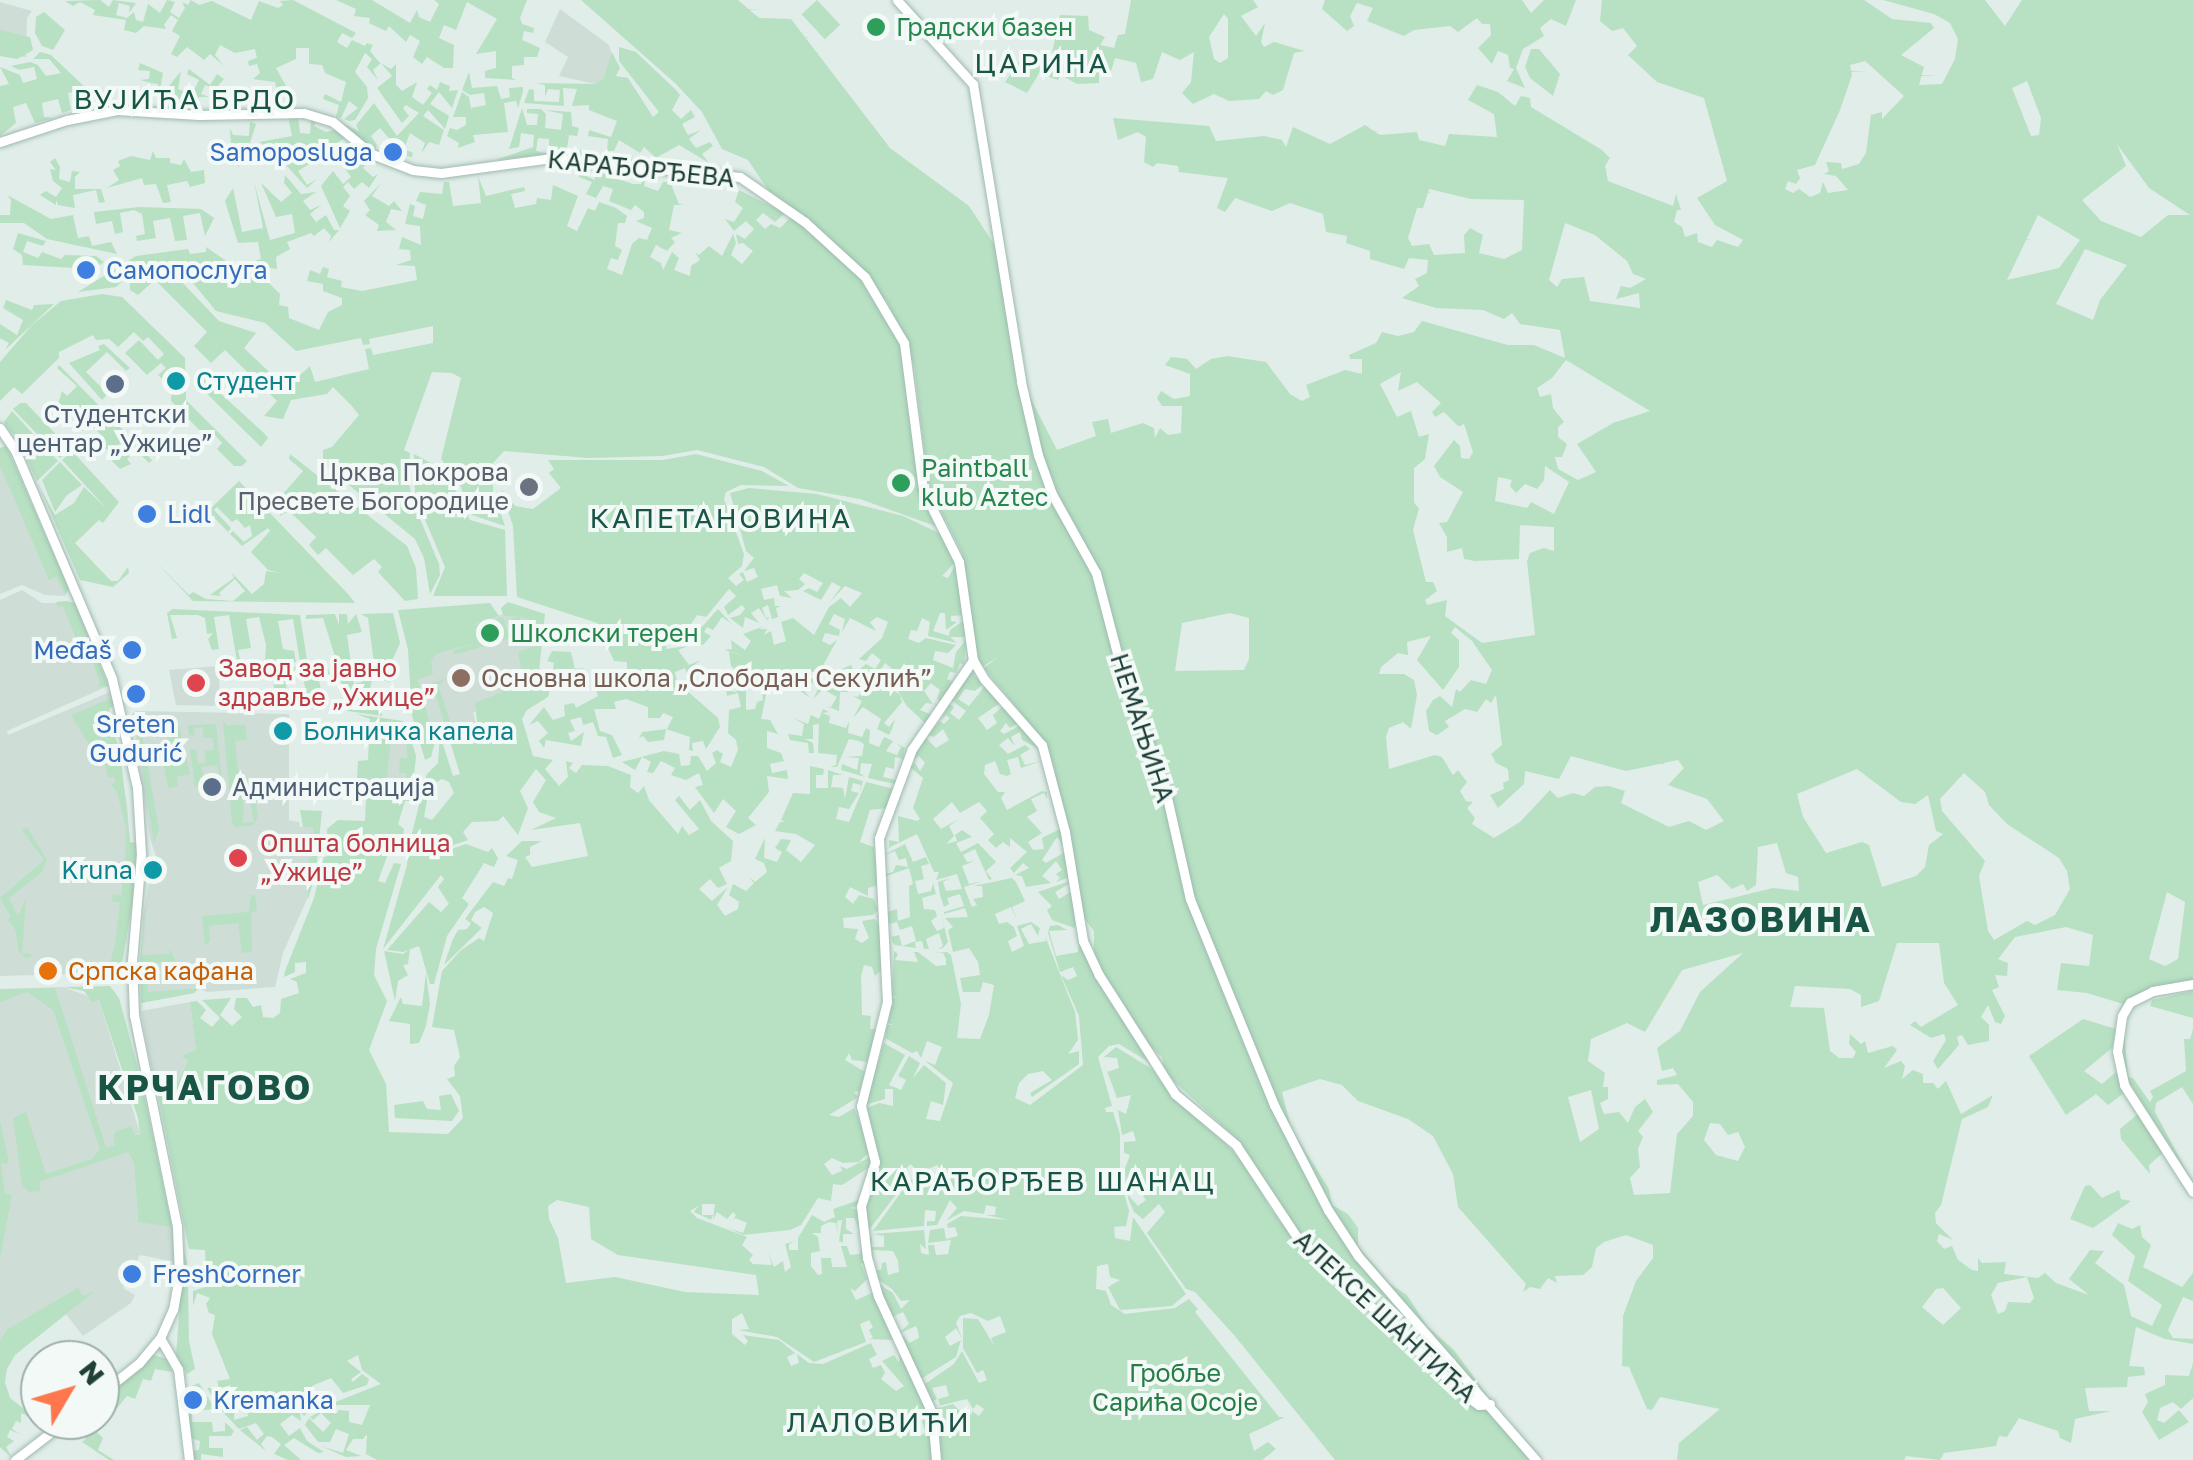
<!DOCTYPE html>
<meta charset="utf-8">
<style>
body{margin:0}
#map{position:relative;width:2193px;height:1460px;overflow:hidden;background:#e1ede8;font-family:"Golos Text",sans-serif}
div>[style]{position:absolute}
.built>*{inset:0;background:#cfddd7}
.green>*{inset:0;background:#b7e1c2;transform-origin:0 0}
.roads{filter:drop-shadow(0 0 2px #9ebab0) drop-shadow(0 0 2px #9ebab0)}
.secondary>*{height:9px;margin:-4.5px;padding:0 4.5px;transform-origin:4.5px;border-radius:4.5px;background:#fff}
.dots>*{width:28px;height:28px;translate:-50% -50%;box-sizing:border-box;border:5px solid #f2f9f6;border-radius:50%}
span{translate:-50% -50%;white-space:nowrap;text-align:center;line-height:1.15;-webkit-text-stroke:8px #f2f9f6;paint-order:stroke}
.leisure-label{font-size:25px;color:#27864d}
.left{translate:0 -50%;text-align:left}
.shop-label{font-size:25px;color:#366cbe}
.right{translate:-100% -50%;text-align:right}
.street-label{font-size:25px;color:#1f4037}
.culture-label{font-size:25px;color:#0d838f}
.service-label{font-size:25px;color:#4e5e75}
.worship-label{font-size:25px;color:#5b616d}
.health-label{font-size:25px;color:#be3a42}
.education-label{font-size:25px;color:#785e54}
.food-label{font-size:25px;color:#c56008}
.park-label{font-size:25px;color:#257c45}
.neighbourhood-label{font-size:28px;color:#195545;letter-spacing:2.5px}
.district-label{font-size:35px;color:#195545;font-weight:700;letter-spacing:2.5px}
.north{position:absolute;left:20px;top:1340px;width:100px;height:100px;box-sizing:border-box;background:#f2f9f6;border:2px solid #9eafaa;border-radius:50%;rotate:52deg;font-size:28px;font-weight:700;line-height:40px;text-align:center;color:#1f4037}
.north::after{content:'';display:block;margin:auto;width:35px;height:45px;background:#ff774d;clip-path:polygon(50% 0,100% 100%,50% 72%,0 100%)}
</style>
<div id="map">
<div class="built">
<i style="clip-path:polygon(0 2px,32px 11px,27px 18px,26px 57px,0 56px)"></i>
<i style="clip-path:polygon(560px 9px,609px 45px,612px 55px,604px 77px,595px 84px,559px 76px,568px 57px,545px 42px)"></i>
<i style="clip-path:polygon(9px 451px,69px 590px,65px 596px,45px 595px,22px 585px,0 594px,0 455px)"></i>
<i style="clip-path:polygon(22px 590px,42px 603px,75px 603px,108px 686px,7px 731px,8px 735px,110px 692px,114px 705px,109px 709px,127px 803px,134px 894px,123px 959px,110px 973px,0 976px,0 600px)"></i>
<i style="clip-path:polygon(507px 613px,530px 620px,538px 645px,519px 673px,500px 680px,503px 692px,473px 713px,478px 730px,444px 744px,440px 735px,433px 735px,418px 679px,436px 654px,473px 643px,468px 626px)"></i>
<i style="clip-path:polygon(218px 666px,221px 706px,176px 705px,169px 670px)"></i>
<i style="clip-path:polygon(136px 711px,289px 714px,289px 820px,299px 822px,300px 827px,316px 826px,318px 853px,311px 890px,283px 953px,275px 987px,207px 992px,199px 988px,194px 993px,141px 1003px,143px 918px,149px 882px,156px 881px,158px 863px,150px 838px,132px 714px)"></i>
<i style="clip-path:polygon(389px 721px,406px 722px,416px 756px,412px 793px,378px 791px)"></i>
<i style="clip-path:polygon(63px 987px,99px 1000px,140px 1133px,135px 1135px,131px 1126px,117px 1130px,113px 1134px,116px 1145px,105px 1147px,72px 1043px,105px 1157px,128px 1151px,134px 1163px,138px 1221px,172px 1227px,175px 1262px,140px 1255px,123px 1288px,135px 1295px,131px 1303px,83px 1336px,56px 1301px,7px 1329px,0 1342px,0 989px)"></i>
<i style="clip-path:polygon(190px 1002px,196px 1050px,182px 1057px,188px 1061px,169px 1099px,157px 1095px,141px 1011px)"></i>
</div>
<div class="green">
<i style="clip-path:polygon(100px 0,109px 7px,113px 0,136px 3px,129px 13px,130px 6px,119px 3px,116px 15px,127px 18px,134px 12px,136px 20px,143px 22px,148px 4px,160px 13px,167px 0,175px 2px,170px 12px,179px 18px,185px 8px,182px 2px,188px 5px,191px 0,199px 5px,212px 1px,251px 20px,259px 1px,278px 8px,283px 5px,280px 1px,293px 0,356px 33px,352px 38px,342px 33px,337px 42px,347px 48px,352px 40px,365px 46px,367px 43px,373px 45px,370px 51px,379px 62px,391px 69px,396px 64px,396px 85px,402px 91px,417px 82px,412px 97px,423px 105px,432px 93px,427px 89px,430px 85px,437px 90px,440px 82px,450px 86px,449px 91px,458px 90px,452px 108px,439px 92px,430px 104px,449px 116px,445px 129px,428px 110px,423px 116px,444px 130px,439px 145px,429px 142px,421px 154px,425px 143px,410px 133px,404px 149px,413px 153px,412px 157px,399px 155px,402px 146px,391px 141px,386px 150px,381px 146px,389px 138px,380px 128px,371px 136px,377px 145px,375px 152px,339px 122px,359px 131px,356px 125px,374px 103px,397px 136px,419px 113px,406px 105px,403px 108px,409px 116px,402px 123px,377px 88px,392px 76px,381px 63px,373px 70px,378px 80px,367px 67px,372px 59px,365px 53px,355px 72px,367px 87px,368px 98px,355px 120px,349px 121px,344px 119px,358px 108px,349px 101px,341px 118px,336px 117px,339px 105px,323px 99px,325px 94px,341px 102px,346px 82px,325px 73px,322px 65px,309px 64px,309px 48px,296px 48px,296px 59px,276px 68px,286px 86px,276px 87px,275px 82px,253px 79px,260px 73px,257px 64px,249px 66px,248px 61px,257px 58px,255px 49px,235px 53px,220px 45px,215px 55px,224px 66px,210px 54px,204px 60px,187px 47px,177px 57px,171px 54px,180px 36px,172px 31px,178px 20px,171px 15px,164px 25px,166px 29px,144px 26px,136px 33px,124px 30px,126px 20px,93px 15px,95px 10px,80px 2px,73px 6px,65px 1px)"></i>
<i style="clip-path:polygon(336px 0,372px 0,410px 23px,417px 10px,419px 17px,430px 22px,439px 4px,434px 0,527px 0,520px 18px,522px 24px,534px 28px,533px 33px,524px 31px,522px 40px,540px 48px,537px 57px,524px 57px,524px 65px,512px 66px,512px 78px,516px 80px,485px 78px,485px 71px,496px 68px,496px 51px,476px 54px,497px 19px,467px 2px,456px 30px,444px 25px,439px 38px,454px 45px,453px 68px,444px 68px,427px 57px,422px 64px,413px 57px,420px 41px,410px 35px,406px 42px,389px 26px,386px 31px,369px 23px,370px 18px,354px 16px,356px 9px)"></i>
<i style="clip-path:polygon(evenodd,581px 0,738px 0,759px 18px,791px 19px,890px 148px,969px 206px,1001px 255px,1015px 368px,1057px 450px,1096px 436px,1092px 422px,1108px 419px,1111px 433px,1143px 423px,1154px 428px,1155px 438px,1160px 428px,1168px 435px,1181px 433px,1182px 406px,1162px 406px,1157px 398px,1161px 391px,1174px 399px,1190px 396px,1190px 374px,1165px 365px,1171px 357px,1187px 359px,1196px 369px,1211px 359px,1227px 356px,1266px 362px,1290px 394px,1302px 401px,1310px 397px,1306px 385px,1345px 370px,1362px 374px,1362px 359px,1350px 359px,1349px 355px,1376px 343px,1382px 332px,1398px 336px,1414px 332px,1422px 321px,1508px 345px,1534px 345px,1565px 358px,1560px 330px,1520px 324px,1512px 313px,1504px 319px,1483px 310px,1436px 308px,1402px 298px,1419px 286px,1415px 279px,1427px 273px,1428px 260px,1409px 258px,1404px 269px,1370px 259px,1370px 251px,1346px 243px,1347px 236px,1326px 232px,1323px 214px,1290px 203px,1272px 211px,1235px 198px,1225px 212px,1217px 208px,1228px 178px,1179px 172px,1178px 166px,1157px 163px,1153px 167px,1144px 162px,1146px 137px,1138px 132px,1118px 140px,1113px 118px,1209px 126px,1216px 141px,1264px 136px,1282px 140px,1286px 147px,1293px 127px,1330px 144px,1365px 125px,1380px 135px,1417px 132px,1419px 140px,1445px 146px,1449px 134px,1497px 137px,1494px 114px,1468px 100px,1477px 85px,1498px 92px,1515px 106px,1521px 96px,1530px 98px,1531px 107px,1602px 150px,1610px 158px,1605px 166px,1608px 181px,1673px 206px,1676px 194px,1681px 210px,1677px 210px,1674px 222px,1682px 227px,1685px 237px,1697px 233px,1698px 242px,1712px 247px,1717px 240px,1738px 247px,1743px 240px,1715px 225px,1697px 198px,1727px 181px,1704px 98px,1657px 82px,1628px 55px,1637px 46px,1623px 28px,1612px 31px,1600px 21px,1602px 0,1864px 0,1892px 19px,1931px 23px,1934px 28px,1901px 55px,1924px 67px,1919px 85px,1942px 84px,1955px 59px,1958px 39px,1950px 23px,1934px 14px,1883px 0,1985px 0,2005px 26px,2022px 0,2193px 0,2193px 986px,2123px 1004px,2087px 993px,2057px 990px,2061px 963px,2089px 966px,2093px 935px,2066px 927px,2015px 937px,1998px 959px,2008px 963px,2007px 976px,1995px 975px,1999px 987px,1992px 990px,2005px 1016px,2001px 1024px,1995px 1022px,1988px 1005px,1981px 1017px,1989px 1025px,1989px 1041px,1968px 1045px,1962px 1035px,1957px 1037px,1959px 1045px,1938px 1069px,1933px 1061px,1946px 1040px,1944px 1034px,1931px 1038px,1910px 1025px,1915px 1021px,1921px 1027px,1958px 1005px,1944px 983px,1939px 943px,1897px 943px,1879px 1001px,1861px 1007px,1861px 995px,1850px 989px,1795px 986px,1790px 1007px,1824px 1008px,1830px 1051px,1839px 1058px,1853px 1058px,1856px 1052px,1849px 1044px,1850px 1034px,1861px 1044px,1865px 1041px,1868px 1053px,1893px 1046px,1897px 1050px,1884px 1068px,1901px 1061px,1905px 1066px,1902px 1079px,1913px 1070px,1923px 1074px,1923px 1083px,1933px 1083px,1938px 1089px,1946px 1081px,1961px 1114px,1993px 1095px,1988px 1107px,1962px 1119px,1941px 1205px,1935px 1213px,1936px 1223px,1953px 1240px,1939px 1234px,1937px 1241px,1944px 1249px,1952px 1246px,1958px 1260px,1972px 1270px,1978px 1271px,1978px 1258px,1982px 1263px,2006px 1262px,2004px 1274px,2038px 1278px,2045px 1273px,2056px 1283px,2089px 1295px,2069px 1279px,2090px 1250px,2104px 1251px,2095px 1263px,2124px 1285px,2131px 1316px,2152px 1326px,2162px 1305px,2128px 1281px,2135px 1256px,2112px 1235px,2118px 1223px,2132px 1229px,2140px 1225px,2142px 1237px,2151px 1245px,2143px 1267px,2182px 1287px,2193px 1273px,2193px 1301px,2183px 1297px,2168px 1330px,2173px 1338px,2193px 1339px,2193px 1344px,2165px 1339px,2136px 1327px,2129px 1366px,2144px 1367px,2145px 1375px,2128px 1377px,2127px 1387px,2085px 1388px,2089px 1411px,2111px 1411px,2075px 1419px,2071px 1443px,2060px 1438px,2058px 1431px,2019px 1418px,2007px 1437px,1999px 1436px,1996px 1446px,1944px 1453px,1940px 1460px,1906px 1456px,1904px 1460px,1677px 1460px,1679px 1443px,1720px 1409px,1660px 1397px,1652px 1410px,1647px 1409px,1629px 1367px,1622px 1366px,1623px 1316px,1636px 1281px,1653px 1258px,1653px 1245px,1626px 1235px,1604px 1242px,1596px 1248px,1592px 1267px,1583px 1275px,1555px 1276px,1557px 1283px,1548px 1278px,1540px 1289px,1530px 1287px,1523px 1292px,1526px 1284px,1458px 1207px,1453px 1174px,1433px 1136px,1408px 1119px,1358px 1101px,1342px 1085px,1320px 1079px,1282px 1092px,1291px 1128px,1329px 1189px,1332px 1205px,1348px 1214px,1358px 1228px,1358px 1246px,1390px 1284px,1407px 1295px,1427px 1326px,1454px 1350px,1490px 1399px,1465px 1378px,1457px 1382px,1299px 1235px,1237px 1139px,1165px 1073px,1162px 1057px,1143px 1040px,1094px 959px,1094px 931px,1084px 918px,1069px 833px,1043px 740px,984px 668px,998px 657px,982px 667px,978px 658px,962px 553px,929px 488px,914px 366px,887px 302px,855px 262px,768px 190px,748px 160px,722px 149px,702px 112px,676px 84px,581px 0,1865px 61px,1904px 96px,1882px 119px,1882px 112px,1871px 115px,1866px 153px,1859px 164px,1842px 169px,1841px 163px,1826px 162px,1829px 171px,1824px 174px,1836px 176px,1848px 190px,1828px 193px,1823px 182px,1820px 193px,1810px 197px,1799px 189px,1793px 193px,1785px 189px,1788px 181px,1796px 184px,1800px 178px,1797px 170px,1815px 165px,1840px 110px,1852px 75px,1850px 65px,1865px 61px,581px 0,2027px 81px,2041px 118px,2039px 135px,2031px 136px,2012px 88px,2027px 81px,581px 0,2117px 144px,2149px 188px,2190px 215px,2168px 215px,2141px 237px,2101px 221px,2082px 200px,2126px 166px,2117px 144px,581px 0,1429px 189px,1471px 199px,1524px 200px,1522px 250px,1504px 259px,1479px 253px,1483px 235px,1470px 228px,1464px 235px,1465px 253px,1434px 255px,1429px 244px,1412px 246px,1408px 238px,1417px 208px,1423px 208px,1429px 189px,581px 0,2038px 215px,2080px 240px,2059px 268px,2007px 280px,2038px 215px,581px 0,1565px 223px,1595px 235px,1627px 261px,1633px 274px,1646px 279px,1630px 288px,1621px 286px,1616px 299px,1639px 293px,1640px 308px,1590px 301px,1584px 277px,1562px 279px,1557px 287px,1549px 280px,1565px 223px,581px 0,2085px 249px,2127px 265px,2100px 300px,2093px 320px,2056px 304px,2085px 249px,581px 0,1566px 360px,1650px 411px,1613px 423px,1577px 444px,1596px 472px,1578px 480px,1558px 469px,1555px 457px,1562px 457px,1567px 444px,1558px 437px,1558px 427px,1564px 422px,1553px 408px,1551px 394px,1540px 397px,1537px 388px,1552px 378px,1566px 360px,581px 0,1401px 372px,1398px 391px,1417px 382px,1441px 403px,1432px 412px,1435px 417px,1444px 412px,1458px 426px,1464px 424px,1473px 452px,1469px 459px,1461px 458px,1460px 446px,1454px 440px,1434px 466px,1440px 477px,1463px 492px,1447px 522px,1439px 523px,1447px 537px,1447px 552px,1462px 548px,1464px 559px,1475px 561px,1519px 559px,1520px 525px,1554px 527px,1554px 551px,1544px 548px,1530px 553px,1527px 561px,1535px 635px,1482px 643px,1445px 616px,1447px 600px,1427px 605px,1425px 600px,1437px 591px,1433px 582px,1426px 582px,1413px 530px,1419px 508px,1414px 503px,1414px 468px,1425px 459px,1429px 434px,1419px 437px,1411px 411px,1397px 417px,1380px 384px,1401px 372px,581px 0,1545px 466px,1569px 482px,1554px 514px,1531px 502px,1527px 508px,1495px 501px,1498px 477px,1512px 480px,1510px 486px,1516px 493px,1525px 484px,1537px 489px,1544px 480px,1545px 466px,581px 0,1230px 613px,1249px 618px,1249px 659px,1244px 670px,1175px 671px,1182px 623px,1230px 613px,581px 0,1455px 627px,1472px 641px,1492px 670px,1486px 684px,1471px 680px,1460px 692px,1456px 689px,1452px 707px,1440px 696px,1433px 700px,1426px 711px,1429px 731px,1437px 735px,1449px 727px,1445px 721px,1465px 709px,1477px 712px,1486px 699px,1491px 703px,1496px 695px,1502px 745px,1491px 754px,1496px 763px,1508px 769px,1509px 780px,1503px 783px,1504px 789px,1490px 795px,1498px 808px,1524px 784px,1525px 771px,1559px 779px,1571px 756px,1626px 771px,1678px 760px,1684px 768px,1668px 785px,1707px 799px,1724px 821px,1706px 830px,1689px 821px,1669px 827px,1621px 803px,1625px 791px,1609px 786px,1595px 787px,1584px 796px,1573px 793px,1558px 798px,1550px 790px,1520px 822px,1494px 838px,1472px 824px,1475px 818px,1467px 808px,1473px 802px,1466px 801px,1460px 791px,1467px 782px,1458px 770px,1453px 775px,1442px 757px,1435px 755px,1389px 769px,1386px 737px,1389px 728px,1403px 722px,1411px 729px,1417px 695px,1414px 680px,1404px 674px,1379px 674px,1381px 667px,1398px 653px,1408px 655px,1407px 642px,1431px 636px,1417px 660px,1443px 690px,1459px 667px,1459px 640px,1451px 633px,1455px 627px,581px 0,1857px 769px,1901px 802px,1915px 804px,1928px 795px,1936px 831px,1943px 834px,1929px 845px,1925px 867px,1916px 876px,1882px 887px,1869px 845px,1862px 842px,1826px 853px,1803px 817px,1797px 794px,1857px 769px,581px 0,1964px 773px,1985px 792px,1989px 805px,2007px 824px,2059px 858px,2067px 871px,2070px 889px,2055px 915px,2035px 925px,2027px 921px,1994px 940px,1988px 931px,1979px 876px,1985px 861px,1942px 811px,1940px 799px,1964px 773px,581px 0,1777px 843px,1786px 873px,1798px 877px,1799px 891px,1773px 888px,1703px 905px,1698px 882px,1717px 875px,1732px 889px,1743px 884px,1747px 891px,1756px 885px,1758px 847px,1777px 843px,581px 0,2167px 892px,2185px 902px,2178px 959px,2165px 966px,2149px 959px,2167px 892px,581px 0,1743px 953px,1700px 992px,1680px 1031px,1657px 1048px,1662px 1071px,1673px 1068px,1677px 1075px,1657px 1080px,1657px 1085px,1678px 1084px,1693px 1102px,1693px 1116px,1677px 1134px,1670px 1193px,1634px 1195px,1630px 1178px,1640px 1167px,1638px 1149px,1643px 1137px,1638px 1131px,1653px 1112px,1645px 1099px,1635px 1107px,1628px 1123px,1619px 1112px,1604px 1114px,1600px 1103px,1608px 1099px,1608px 1087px,1603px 1087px,1605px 1073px,1588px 1061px,1591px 1039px,1627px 1023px,1645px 1032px,1682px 970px,1743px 953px,581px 0,1591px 1090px,1599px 1129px,1580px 1142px,1568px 1097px,1591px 1090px,581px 0,1710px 1123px,1720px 1124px,1728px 1135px,1738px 1132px,1745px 1147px,1738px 1161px,1716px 1155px,1704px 1140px,1710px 1123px,581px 0,2027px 1277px,2034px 1298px,2030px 1303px,2008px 1302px,2005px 1311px,1998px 1314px,1991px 1295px,1998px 1283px,2027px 1277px,581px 0,1943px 1288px,1961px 1308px,1943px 1325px,1922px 1307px,1936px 1289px,1943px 1288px)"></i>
<i style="left:817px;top:0;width:34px;height:21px;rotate:47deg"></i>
<i style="clip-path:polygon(evenodd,1131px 0,1253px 0,1258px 7px,1241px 16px,1256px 36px,1265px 23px,1261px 42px,1264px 47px,1274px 42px,1305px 51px,1294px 53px,1283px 90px,1273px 95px,1266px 91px,1259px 99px,1229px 101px,1214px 94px,1193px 104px,1182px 93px,1191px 82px,1194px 52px,1180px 60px,1162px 52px,1153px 79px,1141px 82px,1136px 63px,1115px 58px,1111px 71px,1099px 70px,1099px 83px,1077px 84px,1061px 75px,1058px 80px,1043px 75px,1043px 67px,1027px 93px,1005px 82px,1020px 60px,1029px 56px,1042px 59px,1046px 65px,1076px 64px,1075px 57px,1051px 58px,1060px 15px,1088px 16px,1089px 30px,1105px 37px,1100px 45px,1114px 48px,1118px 35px,1125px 34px,1131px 0,1224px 14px,1228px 19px,1228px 58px,1220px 63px,1214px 59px,1209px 37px,1224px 14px)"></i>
<i style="clip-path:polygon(1325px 0,1522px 0,1531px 13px,1544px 0,1576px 0,1566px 26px,1551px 19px,1540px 28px,1544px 36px,1523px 49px,1516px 68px,1525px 88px,1507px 81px,1514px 69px,1510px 68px,1508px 55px,1498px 51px,1492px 64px,1478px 48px,1491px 35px,1490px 24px,1482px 24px,1477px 18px,1458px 32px,1450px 26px,1414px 30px,1404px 36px,1367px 21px,1373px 8px,1357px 3px,1350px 16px,1354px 26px,1347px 31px,1322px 9px)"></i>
<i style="clip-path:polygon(44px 12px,65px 30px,53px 50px,42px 46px,35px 33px,36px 17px)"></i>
<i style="clip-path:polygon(0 30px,30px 37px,33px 50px,17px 59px,0 56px)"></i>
<i style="clip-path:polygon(619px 47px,636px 52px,677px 91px,680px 95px,672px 110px,681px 119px,691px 110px,695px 117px,682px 124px,688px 135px,701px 130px,689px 139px,696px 148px,710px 142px,713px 146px,702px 154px,709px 163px,679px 145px,656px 158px,644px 147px,640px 153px,619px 140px,614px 151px,607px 151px,608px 139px,588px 136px,589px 130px,611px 137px,617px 121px,589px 110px,589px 105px,572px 106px,577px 89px,563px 88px,564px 106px,524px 103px,529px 89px,534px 90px,534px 101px,559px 102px,560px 90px,548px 89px,545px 97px,545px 85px,536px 83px,595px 84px,604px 77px,612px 52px,620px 68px,616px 76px,628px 78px,653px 117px,659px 112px,619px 61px)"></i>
<i style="clip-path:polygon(1531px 49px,1539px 49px,1560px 74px,1553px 96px,1530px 78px,1525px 67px)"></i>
<i style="clip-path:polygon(40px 52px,51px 55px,87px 89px,68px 93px,71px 110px,62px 113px,58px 99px,42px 103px,44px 117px,54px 118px,35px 123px,26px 103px,13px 107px,16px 123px,0 136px,0 86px,9px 84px,0 67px,20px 75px,23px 83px,37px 79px,34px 67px,19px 70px,11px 66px,30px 62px,38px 65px,46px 76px,61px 73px,49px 59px,33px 59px)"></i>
<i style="clip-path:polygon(140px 63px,163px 73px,160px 89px,165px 91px,181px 71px,178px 89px,192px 94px,199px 80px,187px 74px,189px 69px,210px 85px,217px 74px,224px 79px,218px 86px,220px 102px,228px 103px,229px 110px,212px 111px,215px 89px,205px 85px,201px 94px,209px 97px,199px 97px,195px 109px,170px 108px,173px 95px,157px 90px,158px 84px,150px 83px,147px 91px,148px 82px,140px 80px,149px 79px,150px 71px,138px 70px)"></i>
<i style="clip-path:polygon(469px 72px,472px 88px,497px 86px,501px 99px,510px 97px,509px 88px,523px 87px,523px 92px,518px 108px,516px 101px,504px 103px,508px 132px,473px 135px,475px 142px,458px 148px,459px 143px,447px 136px,450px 128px,457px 130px,466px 125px,466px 117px,453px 117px,462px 92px,469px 97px,471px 108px,486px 105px,484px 93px,470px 95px,462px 90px)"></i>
<i style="clip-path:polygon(522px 108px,527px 125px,537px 125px,538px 114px,527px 113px,527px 109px,541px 109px,546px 114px,545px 128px,561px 130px,563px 114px,545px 110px,571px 112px,572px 126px,579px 128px,577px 136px,569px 135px,567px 148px,581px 150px,581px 155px,549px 149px,549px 139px,538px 138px,536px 151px,548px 154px,496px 160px,533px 147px,534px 135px,521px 133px,519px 147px,509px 149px)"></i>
<i style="clip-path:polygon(288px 116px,298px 116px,300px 133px,310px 134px,311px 121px,306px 117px,317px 120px,314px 126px,326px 132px,339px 129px,347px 136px,337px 143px,344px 152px,355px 144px,362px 152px,355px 159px,361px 165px,366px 155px,370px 159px,363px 168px,373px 177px,378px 174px,369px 188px,362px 182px,354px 189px,348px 182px,343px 187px,350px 196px,343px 206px,350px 211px,340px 228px,321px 186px,333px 171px,343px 184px,351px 177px,332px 150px,298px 171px,307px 185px,317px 179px,307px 188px,285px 164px,294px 157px,299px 162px,310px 156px,304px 144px,298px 142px,291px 151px,287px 145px,278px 147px,279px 156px,263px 155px,266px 146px,259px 142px,292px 136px)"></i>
<i style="clip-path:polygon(239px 118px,256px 124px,248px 149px,239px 148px,239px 168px,235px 159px,222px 161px,218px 145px,231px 144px,230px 128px,233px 135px,249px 136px,250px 122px)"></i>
<i style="clip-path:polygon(153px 151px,156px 158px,170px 158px,170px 163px,181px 165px,184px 159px,191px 172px,204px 170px,205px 183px,190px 187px,187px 181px,167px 185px,171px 202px,163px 203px,156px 184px,144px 185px,142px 178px,107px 188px,119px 180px,113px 170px,120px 166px,118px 161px,131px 156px,150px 160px)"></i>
<i style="clip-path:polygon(55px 158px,60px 167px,59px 179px,70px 182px,72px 171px,80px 172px,75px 177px,75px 189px,101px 189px,105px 202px,99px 203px,96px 190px,73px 195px,75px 208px,58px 205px,56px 200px,56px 205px,40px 195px,46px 191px,56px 197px,62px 188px,53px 181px,50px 169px,56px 170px,50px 162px)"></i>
<i style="clip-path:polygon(580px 164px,586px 164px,582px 174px,595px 180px,594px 165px,622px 167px,618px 179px,633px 184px,641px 184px,647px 171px,644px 186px,658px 191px,663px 182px,670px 182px,679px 204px,684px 205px,674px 205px,669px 230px,682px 233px,671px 238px,675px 242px,667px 251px,656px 245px,650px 257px,661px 263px,663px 270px,672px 252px,679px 258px,674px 270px,690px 276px,691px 266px,700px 260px,695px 252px,699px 255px,709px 246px,722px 256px,733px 234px,736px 243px,731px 255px,742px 264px,753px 251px,743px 243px,738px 244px,736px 234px,745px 239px,754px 229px,746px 221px,734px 231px,725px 219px,734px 222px,743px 208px,735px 202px,739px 190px,785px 213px,775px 222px,763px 213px,756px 220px,765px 229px,771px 224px,780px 228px,791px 217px,858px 276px,900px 345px,919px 492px,935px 526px,860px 499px,798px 488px,764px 467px,697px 450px,663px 456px,588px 458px,504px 451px,493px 463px,493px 491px,505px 526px,472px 515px,458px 480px,441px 459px,461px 378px,452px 373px,432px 372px,404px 450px,410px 453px,408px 479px,413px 502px,439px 564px,440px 575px,430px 594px,424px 558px,415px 539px,323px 464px,323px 450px,332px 447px,359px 415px,351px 405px,333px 387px,327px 394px,291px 400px,283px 419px,264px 416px,277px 401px,225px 350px,211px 363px,194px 346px,207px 332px,155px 280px,138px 295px,130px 290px,130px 283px,149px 275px,178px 278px,219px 321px,256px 333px,244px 348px,286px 388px,310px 366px,315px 382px,369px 369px,365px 349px,371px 348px,373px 355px,433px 343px,433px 326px,369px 339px,370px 344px,363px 345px,361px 338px,296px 351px,265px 323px,216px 311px,193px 283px,172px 270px,136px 269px,116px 287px,78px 292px,136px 256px,188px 249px,190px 254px,206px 252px,206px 247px,232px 265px,262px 276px,280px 294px,279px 305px,288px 307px,289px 318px,319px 330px,328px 312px,342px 305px,342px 298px,323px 291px,323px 284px,307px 281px,310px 270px,320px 274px,323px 267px,329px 269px,327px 277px,342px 281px,341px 287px,362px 291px,417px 280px,415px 266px,396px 265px,411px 260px,410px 250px,399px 249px,402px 237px,421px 245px,420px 226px,405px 224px,410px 204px,415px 206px,413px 216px,423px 219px,426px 205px,416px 201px,420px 192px,442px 194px,444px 182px,449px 182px,453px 206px,481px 203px,478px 176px,486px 196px,524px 187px,525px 191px,511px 194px,515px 208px,536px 204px,537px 198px,551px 200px,553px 185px,578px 196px,567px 226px,577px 231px,588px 208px,595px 211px,599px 202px,616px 208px,627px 216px,625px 223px,618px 223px,615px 246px,622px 250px,618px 260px,611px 258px,607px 269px,622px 275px,632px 244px,639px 238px,647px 240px,652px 228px,636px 221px,644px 218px,644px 212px,635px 205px,631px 210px,609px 201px,613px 189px,603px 186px,596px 198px,586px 194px,592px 182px,579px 177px)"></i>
<i style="clip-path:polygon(285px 175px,301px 194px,316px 192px,303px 201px,310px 210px,321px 205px,310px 214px,316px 222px,326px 215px,334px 230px,339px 230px,329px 242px,331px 236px,324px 228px,314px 236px,311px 233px,287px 242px,290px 249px,276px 257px,277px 269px,243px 264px,261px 259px,258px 242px,238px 243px,225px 201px,233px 188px,242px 232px,263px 228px,254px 182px,270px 240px,295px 233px,292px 214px,276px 217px,261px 183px,281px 202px,292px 193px,284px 183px)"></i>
<i style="clip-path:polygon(381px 183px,372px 196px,389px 206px,394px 201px,402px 211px,391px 209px,386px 222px,396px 230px,377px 231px,379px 225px,365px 215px,370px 210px,364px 201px)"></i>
<i style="clip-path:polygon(7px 195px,51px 219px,73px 215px,78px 238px,89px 236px,92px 246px,111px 242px,117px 254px,47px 239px,24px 223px,0 223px,0 215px,10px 215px,11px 200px)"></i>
<i style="clip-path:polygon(139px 207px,201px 209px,214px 218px,205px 236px,200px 213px,183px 216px,187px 240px,175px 241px,170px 218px,153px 221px,156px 238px,137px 241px,136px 236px,145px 234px,142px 214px,134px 210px,120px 213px,123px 232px,115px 234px,112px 221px,96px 224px,94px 212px)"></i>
<i style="clip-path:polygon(18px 233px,46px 241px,43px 246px,27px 241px,23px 252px,38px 258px,42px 252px,61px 259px,65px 255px,96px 256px,104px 262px,90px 272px,86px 266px,77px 272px,74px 268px,23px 265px,22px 255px,13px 249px)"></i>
<i style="clip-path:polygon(102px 294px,122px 297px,185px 358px,186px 400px,247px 461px,242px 466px,234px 466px,217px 449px,222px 443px,214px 434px,208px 439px,171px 401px,172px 388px,158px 375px,166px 368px,161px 363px,147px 375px,125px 353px,139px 340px,158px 360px,164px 354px,148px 337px,143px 341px,134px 332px,118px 347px,109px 339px,96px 340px,93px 335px,59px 352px,59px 358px,22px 394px,14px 387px,0 401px,0 362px,32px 325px,61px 301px)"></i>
<i style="clip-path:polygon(6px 300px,32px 310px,34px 305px,54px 304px,5px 350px,9px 343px,0 338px,0 324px,17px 335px,23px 320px,3px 308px)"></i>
<i style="clip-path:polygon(104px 344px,130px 368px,126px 371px,107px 352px,86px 372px,108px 394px,102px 400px,69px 363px,100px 350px,98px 346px)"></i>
<i style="clip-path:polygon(59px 365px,128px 435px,115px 448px,129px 436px,152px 460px,149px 463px,136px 450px,127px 459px,131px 464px,120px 469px,112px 461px,116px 457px,113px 450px,101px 449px,94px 442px,101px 435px,91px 424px,83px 431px,76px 423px,76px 412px,65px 412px,58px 404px,62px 391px,67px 396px,77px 386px,57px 368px)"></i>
<i style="clip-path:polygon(198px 373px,265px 434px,268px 438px,261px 447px,196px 383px)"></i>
<i style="clip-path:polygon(20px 403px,26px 403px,70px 449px,60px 458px,13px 409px)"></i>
<i style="clip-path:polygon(12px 411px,58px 461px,37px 481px,18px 441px,4px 422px)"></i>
<i style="clip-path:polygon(6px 446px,69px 589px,65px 594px,57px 577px,49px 580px,0 466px,0 448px)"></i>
<i style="clip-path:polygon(72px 451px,119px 502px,103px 523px,99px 520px,75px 543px,111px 581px,118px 581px,128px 567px,129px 573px,113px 587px,80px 580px,38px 484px,55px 515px,74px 503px,84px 487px,107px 509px,62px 460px)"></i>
<i style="clip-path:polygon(290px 454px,407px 546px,416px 568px,418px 599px,405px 601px,378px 572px,382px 567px,374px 559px,353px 575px,326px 548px,318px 555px,309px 545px,316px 537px,289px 511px,280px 516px,283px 494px,303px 471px,289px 459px)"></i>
<i style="clip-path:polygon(414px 454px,446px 471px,470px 520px,505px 530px,507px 596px,433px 596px,445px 567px,415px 496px)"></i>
<i style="clip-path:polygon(696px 454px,762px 471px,789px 486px,741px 485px,726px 492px,724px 499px,744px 554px,742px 566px,728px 578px,736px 586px,744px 580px,739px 574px,743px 572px,747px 582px,758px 577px,754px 568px,744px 571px,754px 558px,746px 551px,730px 493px,749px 488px,817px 494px,903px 516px,941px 534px,955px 562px,942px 576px,948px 578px,955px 566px,965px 615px,951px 616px,951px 621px,957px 622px,946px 630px,945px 613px,940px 613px,933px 631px,949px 636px,950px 630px,966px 619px,967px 637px,950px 637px,957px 643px,928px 636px,930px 622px,922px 618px,917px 631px,911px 630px,908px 639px,919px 643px,926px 638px,956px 645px,948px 653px,935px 651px,933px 660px,953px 668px,956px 652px,966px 640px,964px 665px,960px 663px,956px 673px,950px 672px,947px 679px,953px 682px,943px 702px,937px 699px,940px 690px,931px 683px,924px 691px,933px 704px,926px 703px,920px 710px,935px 716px,927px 725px,906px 705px,898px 691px,906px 684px,899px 675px,892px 685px,880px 677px,892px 669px,885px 663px,876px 677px,900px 695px,902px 702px,884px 723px,889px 727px,895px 719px,892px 729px,889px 735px,877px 729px,881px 719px,863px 707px,853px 718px,862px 701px,853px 696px,858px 697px,864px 687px,858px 682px,859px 670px,866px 664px,875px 669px,881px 660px,872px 653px,866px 661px,859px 659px,882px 638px,888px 622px,877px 617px,870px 622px,876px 631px,850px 618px,842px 632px,845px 619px,834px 614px,829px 624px,840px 630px,839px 636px,825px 633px,822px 641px,830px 645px,837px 640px,820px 671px,802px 673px,783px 687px,746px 681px,746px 710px,755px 709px,757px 702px,763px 700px,761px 685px,768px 686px,761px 719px,770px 720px,778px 734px,767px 731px,767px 748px,781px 753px,784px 761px,770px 764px,772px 773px,787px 770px,788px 779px,767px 776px,769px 792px,748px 818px,756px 825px,739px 834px,726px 827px,736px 811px,723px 799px,714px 813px,695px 787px,703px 785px,699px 773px,686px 780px,671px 775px,675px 768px,661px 761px,653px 773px,647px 772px,651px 762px,642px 757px,635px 770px,622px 762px,664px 751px,679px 754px,681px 766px,690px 765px,691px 756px,698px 756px,707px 771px,716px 763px,712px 753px,717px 750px,723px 754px,720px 762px,731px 767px,738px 750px,736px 740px,728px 733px,729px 710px,741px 707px,738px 693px,727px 696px,726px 690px,736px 692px,741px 688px,739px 678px,745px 678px,731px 666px,729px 652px,742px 655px,724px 650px,732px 649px,731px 640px,745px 650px,751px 641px,743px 634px,764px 626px,759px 629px,767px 629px,764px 635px,771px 631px,774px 645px,786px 641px,781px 622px,793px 618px,814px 635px,829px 607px,841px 598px,850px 607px,862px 593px,845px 586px,830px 602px,841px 587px,832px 582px,821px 600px,803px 591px,809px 588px,817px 592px,823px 583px,804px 573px,799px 579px,805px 584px,798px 590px,784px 591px,792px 598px,780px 596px,777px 585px,761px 589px,764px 600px,774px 598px,775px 606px,781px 606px,776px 608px,778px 617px,772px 619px,768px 605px,762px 608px,766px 618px,770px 617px,767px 620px,759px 608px,751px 613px,759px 623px,745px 617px,743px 628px,730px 618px,740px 615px,745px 609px,742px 605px,728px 615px,724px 607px,736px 596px,729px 589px,706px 617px,697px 615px,691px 624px,700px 629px,718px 609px,732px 624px,722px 617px,713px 630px,707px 627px,704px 632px,711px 636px,703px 645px,694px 643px,697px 630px,686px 627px,682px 635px,667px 638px,666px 649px,688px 646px,678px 650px,689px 665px,701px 660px,690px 668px,695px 681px,690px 682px,685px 668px,675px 672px,677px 682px,718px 718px,720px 727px,706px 749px,703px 741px,692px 743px,693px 751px,689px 750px,690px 737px,666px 729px,664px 740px,648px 742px,643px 736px,639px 738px,642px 732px,667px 729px,673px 717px,663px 713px,660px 718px,648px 718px,648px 707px,626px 699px,614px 702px,616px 709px,594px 709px,600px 731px,612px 735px,622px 755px,613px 758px,606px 737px,598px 736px,593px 722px,583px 725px,581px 717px,570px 720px,575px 731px,568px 733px,571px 741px,584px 732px,581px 746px,546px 740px,544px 748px,539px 741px,548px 733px,538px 721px,529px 725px,544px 707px,553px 720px,565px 716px,564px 705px,574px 703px,576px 708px,598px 696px,594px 683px,616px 669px,645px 684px,627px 670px,627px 662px,614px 661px,597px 623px,517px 597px,513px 526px,502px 492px,501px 489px,515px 506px,533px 509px,561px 488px,549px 473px,554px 469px,548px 460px,663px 460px)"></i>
<i style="clip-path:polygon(60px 462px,82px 485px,67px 495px,55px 512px,42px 480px)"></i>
<i style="clip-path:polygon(239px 481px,349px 595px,355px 603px,193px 601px,155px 561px,189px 595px,193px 592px,206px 599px,233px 601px,245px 591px,235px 579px,219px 593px,221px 596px,210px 595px,234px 578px,232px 573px,252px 594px,264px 584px,266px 571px,281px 573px,268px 570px,251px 552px,270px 531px,268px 528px,242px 546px,230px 534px,233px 531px,244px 542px,252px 536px,250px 525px,245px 528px,237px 519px,232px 522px,217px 507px,214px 510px,231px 528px,228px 532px,208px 511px)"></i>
<i style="clip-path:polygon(66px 601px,75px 603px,108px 686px,98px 687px,100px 681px,81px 636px,76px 638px,63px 606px,58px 607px,56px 602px)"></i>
<i style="clip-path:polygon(evenodd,508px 602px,545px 614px,539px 671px,552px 674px,554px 663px,547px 661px,552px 651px,571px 652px,575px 669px,583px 668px,586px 678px,578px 683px,574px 674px,554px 677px,548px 697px,527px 710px,522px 719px,533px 756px,553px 760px,545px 769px,559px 786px,568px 777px,566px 761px,573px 763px,569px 768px,576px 773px,582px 765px,608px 766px,631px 775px,630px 787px,638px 793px,644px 786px,649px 800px,678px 834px,682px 826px,689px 835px,699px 829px,675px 800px,679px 796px,690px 810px,700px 800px,711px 821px,733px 841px,731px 861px,719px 868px,727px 884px,718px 888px,710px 879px,699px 889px,712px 901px,728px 887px,717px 905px,725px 916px,738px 909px,739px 902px,729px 895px,733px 884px,746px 891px,754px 883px,749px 877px,755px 882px,767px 872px,764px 863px,755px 859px,765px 838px,764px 858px,777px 862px,782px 852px,775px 848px,781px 839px,791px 840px,786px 850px,801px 862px,815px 845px,796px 834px,775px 831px,780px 822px,785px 822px,781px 820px,793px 793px,810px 794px,810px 766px,824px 769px,823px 775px,816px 775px,816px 788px,828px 788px,828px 770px,843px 775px,833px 775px,831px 787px,843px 788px,845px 799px,849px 777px,863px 781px,860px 792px,861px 785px,853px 783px,851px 791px,859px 793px,849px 809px,839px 807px,836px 819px,849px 822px,866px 782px,894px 789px,887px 808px,870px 810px,860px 842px,874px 847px,879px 885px,868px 888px,868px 896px,850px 887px,845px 897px,853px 904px,859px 895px,874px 899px,878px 910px,873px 915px,843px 918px,844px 928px,858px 929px,855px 939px,862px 943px,869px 938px,862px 921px,875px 919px,881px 930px,885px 966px,875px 976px,872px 967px,864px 965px,861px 976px,862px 1015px,871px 1016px,870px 1029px,877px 1029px,869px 1062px,852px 1060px,849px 1053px,845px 1060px,865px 1072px,860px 1091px,854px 1092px,858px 1097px,829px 1115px,839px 1117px,854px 1108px,871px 1150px,859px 1162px,843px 1163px,832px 1158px,824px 1164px,832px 1175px,842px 1171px,840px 1166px,847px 1169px,870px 1157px,870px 1167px,842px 1185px,833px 1184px,831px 1201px,818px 1198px,801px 1225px,790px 1230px,743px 1235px,728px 1228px,743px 1233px,747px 1223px,735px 1218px,732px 1222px,736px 1215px,733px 1212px,727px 1219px,717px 1212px,713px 1220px,715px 1204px,702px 1204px,702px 1215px,713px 1215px,711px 1220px,694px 1212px,698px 1206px,690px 1211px,697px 1218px,747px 1237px,742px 1245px,753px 1255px,749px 1260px,753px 1264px,772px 1265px,768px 1252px,774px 1267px,783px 1261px,785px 1272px,791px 1267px,785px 1244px,796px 1241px,789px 1244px,789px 1250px,798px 1250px,798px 1238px,812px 1215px,824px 1222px,835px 1217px,833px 1209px,859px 1200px,858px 1206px,851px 1208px,858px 1210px,860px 1230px,854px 1218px,846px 1218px,846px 1229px,854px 1234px,843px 1234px,843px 1243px,839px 1241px,842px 1220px,837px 1221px,838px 1234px,836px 1223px,829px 1222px,821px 1226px,821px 1233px,812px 1233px,818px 1237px,820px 1251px,811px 1253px,811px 1266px,818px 1275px,822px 1274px,821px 1258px,831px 1258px,832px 1267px,847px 1267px,841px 1246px,847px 1246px,850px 1255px,860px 1254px,862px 1245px,865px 1262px,861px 1264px,867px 1279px,855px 1291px,850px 1288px,856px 1300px,874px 1292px,893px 1340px,868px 1339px,873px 1338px,869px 1330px,873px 1327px,869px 1320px,860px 1324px,866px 1342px,814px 1362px,777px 1337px,738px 1330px,749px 1329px,742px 1313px,732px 1319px,732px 1334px,745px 1345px,748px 1341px,743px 1335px,779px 1340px,795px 1353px,787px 1357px,791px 1366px,799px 1363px,797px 1354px,809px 1363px,823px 1364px,871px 1343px,877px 1355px,869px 1359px,873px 1368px,881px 1365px,885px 1373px,881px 1379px,896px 1391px,904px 1386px,882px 1361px,894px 1355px,899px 1363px,900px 1353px,928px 1411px,914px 1422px,919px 1436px,926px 1433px,922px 1421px,929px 1415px,934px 1460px,377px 1460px,366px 1454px,367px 1434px,363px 1439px,353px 1439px,346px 1450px,361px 1456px,346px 1457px,321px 1446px,343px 1453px,349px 1434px,336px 1429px,330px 1442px,318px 1442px,305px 1425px,309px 1418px,323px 1432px,331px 1423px,321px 1413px,313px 1420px,310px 1417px,327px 1408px,335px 1414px,339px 1410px,349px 1411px,349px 1422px,362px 1425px,370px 1405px,328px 1405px,381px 1384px,362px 1370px,358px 1355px,347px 1361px,361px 1372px,351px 1379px,353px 1382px,362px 1374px,369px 1379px,367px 1385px,343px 1393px,331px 1378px,314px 1385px,307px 1390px,316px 1406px,304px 1416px,300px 1411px,301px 1421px,292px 1415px,280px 1424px,289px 1436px,300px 1428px,307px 1441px,324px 1452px,318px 1453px,294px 1438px,284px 1445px,301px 1460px,288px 1460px,274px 1454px,281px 1444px,272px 1437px,267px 1436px,261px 1444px,266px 1451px,240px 1430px,247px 1427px,257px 1440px,264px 1434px,256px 1423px,239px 1429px,219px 1408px,235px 1401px,234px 1420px,248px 1416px,244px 1398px,233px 1394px,230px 1385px,219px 1389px,222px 1397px,231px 1394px,232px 1398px,217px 1404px,207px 1388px,219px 1388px,217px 1381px,230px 1379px,212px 1334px,215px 1315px,209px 1313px,206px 1304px,210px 1298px,197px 1293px,193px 1306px,193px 1291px,205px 1287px,207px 1278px,195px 1276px,192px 1287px,191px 1273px,206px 1273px,205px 1250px,189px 1249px,158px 1095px,169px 1099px,188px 1061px,181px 1056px,196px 1050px,190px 1002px,197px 1001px,206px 1010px,200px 1018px,212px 1027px,220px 1018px,202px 1000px,231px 998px,220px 1015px,232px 1026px,242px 1017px,234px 1009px,236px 998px,247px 998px,253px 1007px,261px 1005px,263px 1017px,273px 1018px,280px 1013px,281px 999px,299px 993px,297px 982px,290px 979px,306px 973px,306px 962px,295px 963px,295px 972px,284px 977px,285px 971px,314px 898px,324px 857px,328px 856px,327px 829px,338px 820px,365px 821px,367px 779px,357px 778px,358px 761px,368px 760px,370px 719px,356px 714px,403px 721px,402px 734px,392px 734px,386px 781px,406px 785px,406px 773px,399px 773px,400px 758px,407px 758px,407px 730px,416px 756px,411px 801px,405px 801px,398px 824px,404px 829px,403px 841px,392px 843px,378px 881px,385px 883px,394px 863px,401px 864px,376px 949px,374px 975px,387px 1001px,369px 1050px,386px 1084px,389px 1132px,448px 1134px,463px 1118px,460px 1096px,447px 1079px,455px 1076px,454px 1066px,460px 1057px,454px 1030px,432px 1027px,442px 971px,460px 951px,479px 938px,484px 941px,493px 913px,484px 907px,475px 912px,471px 920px,482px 928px,444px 965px,453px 939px,458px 930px,467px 929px,471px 923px,465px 919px,493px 882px,504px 886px,508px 878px,512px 879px,518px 860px,506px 856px,522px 841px,542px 841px,530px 847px,530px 855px,525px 857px,532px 867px,588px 856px,580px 823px,531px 830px,556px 818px,539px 812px,533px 802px,546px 780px,536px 769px,520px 791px,528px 808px,518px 835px,503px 816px,498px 821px,472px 822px,463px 832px,468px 840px,451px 846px,411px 837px,421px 797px,427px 800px,424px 817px,432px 820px,454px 793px,449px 782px,442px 779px,422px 791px,427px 774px,438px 763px,440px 735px,453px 776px,460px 774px,432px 683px,446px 679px,438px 685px,455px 736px,478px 730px,475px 703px,502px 692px,499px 678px,521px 668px,518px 652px,538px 645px,530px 620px,520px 617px,525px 638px,513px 641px,507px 621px,518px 617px,503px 615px,501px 608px,508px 602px,557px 1200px,589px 1207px,591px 1239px,618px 1255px,756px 1275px,759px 1295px,685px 1292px,615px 1277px,566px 1283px,558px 1238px,549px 1219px,548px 1206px,557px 1200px)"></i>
<i style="clip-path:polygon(490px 603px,499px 616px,468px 627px,503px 617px,510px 638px,454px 655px,453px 651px,475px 643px,436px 654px,431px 662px,433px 674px,418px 679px,435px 742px,431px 757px,425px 760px,412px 716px,408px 650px,398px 610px)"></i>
<i style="clip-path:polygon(173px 609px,300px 615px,307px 660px,300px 662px,293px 619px,278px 621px,283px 649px,294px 651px,296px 662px,265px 661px,266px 645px,259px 617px,246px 619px,251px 648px,238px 650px,240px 659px,248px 661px,237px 661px,229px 615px,214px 617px,219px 649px,212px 650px,208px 639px,213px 633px,207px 634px,205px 618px,198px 615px,170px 615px,177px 638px,172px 639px,167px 613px)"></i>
<i style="clip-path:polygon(393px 613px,400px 643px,390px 665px,390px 682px,376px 678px,368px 618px,361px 614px)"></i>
<i style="clip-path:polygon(335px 614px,339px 625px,339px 614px,347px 614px,348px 624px,356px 614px,362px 632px,347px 635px,354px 684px,372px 679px,370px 690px,388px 689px,387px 696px,379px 698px,382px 716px,347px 711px,340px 676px,350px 675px,348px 663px,341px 659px,337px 663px,323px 618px,306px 619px,306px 615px)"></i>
<i style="clip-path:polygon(851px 665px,857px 677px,848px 692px,840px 692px,839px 711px,826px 706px,831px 707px,837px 697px,823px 689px,813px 699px,818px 689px,811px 682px,803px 689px,810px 698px,795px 687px,798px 682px,822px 676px,823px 685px,828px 680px,834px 683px,837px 679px,830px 674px)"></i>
<i style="clip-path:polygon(270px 667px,297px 667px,298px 673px,285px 675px,289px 705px,303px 704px,304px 708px,278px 708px)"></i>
<i style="clip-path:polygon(302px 667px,328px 668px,330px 676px,319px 680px,324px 709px,308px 708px)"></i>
<i style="clip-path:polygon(971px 672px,983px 684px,975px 691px,965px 689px,958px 699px,969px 706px,985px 686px,1000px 703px,978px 718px,987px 730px,997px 723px,993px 715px,1003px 706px,1019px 723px,1010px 728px,1006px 723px,1000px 731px,1004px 734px,1021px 725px,1039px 749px,1022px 740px,1020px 732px,1011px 737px,1015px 746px,1008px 738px,999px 745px,1008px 754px,1025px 745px,1030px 749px,1020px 755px,1025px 765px,1041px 761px,1021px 768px,1018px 757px,1007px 760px,1011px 774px,1007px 776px,1000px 774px,995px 761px,985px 765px,984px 774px,998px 792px,1005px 792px,1001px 798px,1007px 810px,1042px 791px,1047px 792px,1047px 799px,1044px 793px,1031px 799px,1037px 811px,1027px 817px,1042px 833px,1028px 842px,1033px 850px,1044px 849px,1042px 838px,1060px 829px,1064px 847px,1057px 837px,1042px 860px,1046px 863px,1065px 852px,1070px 877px,1056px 882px,1060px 878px,1056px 874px,1062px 870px,1056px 861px,1042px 876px,1051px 883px,1026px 887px,1022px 876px,1015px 875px,1029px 868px,1023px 863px,1014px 873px,1010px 868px,1027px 852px,1010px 838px,1010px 847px,1003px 842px,996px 848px,988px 840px,994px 834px,980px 818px,987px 811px,979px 802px,960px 813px,952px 802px,933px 819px,941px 829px,959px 819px,949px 826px,954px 836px,946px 844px,957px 841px,955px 835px,962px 830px,972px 837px,956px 843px,961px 852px,978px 843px,996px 862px,986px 871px,992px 879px,989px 880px,975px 849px,963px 855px,967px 862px,974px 861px,962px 866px,969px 884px,983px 881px,964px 887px,972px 907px,977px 905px,973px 899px,983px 897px,982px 886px,973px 886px,1012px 878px,1016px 882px,1025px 901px,1012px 907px,1018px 922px,1011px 907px,995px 914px,999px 924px,1007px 922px,1014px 927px,1017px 936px,1008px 941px,1012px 952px,1024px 946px,1017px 926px,1031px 922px,1040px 928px,1038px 936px,1031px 924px,1021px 929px,1029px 944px,1046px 941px,1045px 936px,1075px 1012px,1078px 1040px,1068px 1054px,1079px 1051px,1079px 1064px,1032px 1097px,1030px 1093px,1052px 1080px,1043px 1071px,1028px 1074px,1019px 1083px,1015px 1098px,1030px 1105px,1083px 1065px,1079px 1016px,1061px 975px,1068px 980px,1077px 976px,1073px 967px,1060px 972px,1048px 933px,1050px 926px,1058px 925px,1067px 930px,1049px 931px,1056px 956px,1078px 952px,1079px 941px,1152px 1064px,1119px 1044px,1109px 1046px,1098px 1057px,1112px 1106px,1105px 1108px,1106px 1112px,1113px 1112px,1120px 1134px,1120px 1177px,1129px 1211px,1126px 1226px,1114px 1227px,1115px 1238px,1130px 1241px,1133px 1217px,1186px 1294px,1172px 1306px,1120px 1310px,1108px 1287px,1120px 1280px,1110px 1277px,1108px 1264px,1097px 1266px,1096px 1289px,1106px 1291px,1111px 1305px,1125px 1314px,1175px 1308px,1189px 1299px,1198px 1309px,1195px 1312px,1279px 1417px,1285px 1417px,1249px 1434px,1254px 1451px,1268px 1442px,1276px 1449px,1262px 1460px,940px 1460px,934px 1409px,953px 1404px,962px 1413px,967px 1410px,972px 1415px,972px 1411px,979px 1416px,984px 1409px,977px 1404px,973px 1409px,967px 1399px,934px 1407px,940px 1405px,938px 1399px,949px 1396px,946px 1385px,932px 1388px,937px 1399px,932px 1402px,925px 1384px,954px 1364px,962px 1351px,979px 1383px,987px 1380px,983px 1370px,977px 1373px,963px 1348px,963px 1318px,978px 1319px,995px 1347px,991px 1338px,1006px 1332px,1000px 1316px,988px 1321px,971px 1313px,960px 1316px,956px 1323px,962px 1338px,956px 1328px,945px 1337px,950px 1346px,961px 1340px,956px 1357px,921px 1379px,900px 1338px,904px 1336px,909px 1343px,919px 1338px,918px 1331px,916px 1326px,898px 1334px,909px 1324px,903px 1312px,892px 1317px,893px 1322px,877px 1283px,893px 1293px,901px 1309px,910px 1300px,901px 1301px,892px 1289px,876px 1278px,873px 1270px,881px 1270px,882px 1263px,886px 1262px,888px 1275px,899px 1272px,898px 1261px,893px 1251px,873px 1250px,872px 1261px,868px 1237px,872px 1237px,872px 1247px,884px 1247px,884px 1236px,872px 1234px,924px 1230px,926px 1249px,920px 1244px,921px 1253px,929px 1255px,928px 1245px,934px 1245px,936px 1255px,948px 1254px,951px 1240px,928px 1243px,930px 1230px,944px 1228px,946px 1239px,958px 1236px,955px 1227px,948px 1228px,947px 1224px,961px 1216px,1009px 1220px,986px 1215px,995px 1215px,996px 1207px,986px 1205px,984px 1214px,964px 1211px,946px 1221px,957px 1208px,950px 1200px,937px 1225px,927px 1226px,927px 1221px,935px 1221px,936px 1211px,925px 1210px,924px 1226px,873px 1231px,910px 1180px,930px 1173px,935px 1180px,944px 1174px,937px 1165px,920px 1173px,910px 1164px,902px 1174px,908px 1179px,868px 1231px,865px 1205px,878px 1163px,865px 1109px,879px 1103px,893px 1106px,893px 1089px,885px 1089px,885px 1099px,865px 1105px,884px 1043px,905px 1055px,889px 1085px,901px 1090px,906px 1080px,898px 1076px,909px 1056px,920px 1063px,913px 1078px,924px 1065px,946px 1083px,943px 1105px,931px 1101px,926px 1119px,940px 1121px,953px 1083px,925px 1061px,935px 1065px,942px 1047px,927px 1041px,921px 1058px,917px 1051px,912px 1053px,885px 1038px,887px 1025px,893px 1025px,888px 1023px,891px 998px,897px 998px,892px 996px,894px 951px,898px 954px,895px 960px,918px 962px,914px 952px,918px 952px,936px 966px,946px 965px,946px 959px,943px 953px,934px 953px,947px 952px,951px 955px,961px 1004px,957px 1038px,980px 1039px,989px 1015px,994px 985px,983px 982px,980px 992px,963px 992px,960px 978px,980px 975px,978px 962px,969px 948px,953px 952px,948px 930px,953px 927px,945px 918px,968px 917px,965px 908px,944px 914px,944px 912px,964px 906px,960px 894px,947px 898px,949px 904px,944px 907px,940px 895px,938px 882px,950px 878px,943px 882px,946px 891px,962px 889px,957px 874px,936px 880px,939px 872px,934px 872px,917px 834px,882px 851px,889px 847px,889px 840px,899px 842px,898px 816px,917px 821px,920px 819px,913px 808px,923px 778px,910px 767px,915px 763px,920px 771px,925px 763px,919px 756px,911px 761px,926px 738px,936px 748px,949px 740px,943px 729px,934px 737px,928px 735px,940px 721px,944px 724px,950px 718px,946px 715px,941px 720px,949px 704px,954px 707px,950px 713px,959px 720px,966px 711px,951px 700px)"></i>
<i style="clip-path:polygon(112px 698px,114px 705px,109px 709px,121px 759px,130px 842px,136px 843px,135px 885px,122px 962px,110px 973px,95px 973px,95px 963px,110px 964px,115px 944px,120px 903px,112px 901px,113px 894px,122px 895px,122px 873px,115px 871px,125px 866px,126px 828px,117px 792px,111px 785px,116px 782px,113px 776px,108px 778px,105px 765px,96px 757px,101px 753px,95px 744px,90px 746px,71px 715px)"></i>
<i style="clip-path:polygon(823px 709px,829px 712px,822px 713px,830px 716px,829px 723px,846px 728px,849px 721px,848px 733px,862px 737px,866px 728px,870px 730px,869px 743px,879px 747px,884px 737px,893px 741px,886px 751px,897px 755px,901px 747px,896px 743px,905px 748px,903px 759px,895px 757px,894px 769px,886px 767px,883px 777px,897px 780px,895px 784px,868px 778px,872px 764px,861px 763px,860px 773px,865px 777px,841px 770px,842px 764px,857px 770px,859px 758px,844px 757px,862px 756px,864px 744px,859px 741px,849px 739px,837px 767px,830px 767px,836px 765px,837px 755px,818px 753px,819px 724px,813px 725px,813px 739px,805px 739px,813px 743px,814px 753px,809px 753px,808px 743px,790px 740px,788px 734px,802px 736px,804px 724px,793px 718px,808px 724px,811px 715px,819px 719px)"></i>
<i style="clip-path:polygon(223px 720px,227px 725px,245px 725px,247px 740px,235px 741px,239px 780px,244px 780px,243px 823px,254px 822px,246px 780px,251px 779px,258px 815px,254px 825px,236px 827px,232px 823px)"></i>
<i style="clip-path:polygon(216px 724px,222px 783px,217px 765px,202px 767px,204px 787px,195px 787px,190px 750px,196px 749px,198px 763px,206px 763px,205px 751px,214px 750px,213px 738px,204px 738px,202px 727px,194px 728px,195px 737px,189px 734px,187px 725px)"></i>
<i style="clip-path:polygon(179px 725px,190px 774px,177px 777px,178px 786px,168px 788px,164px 766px,172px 764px,164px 727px)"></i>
<i style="clip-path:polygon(136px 728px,142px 734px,159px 829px,154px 843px)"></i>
<i style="clip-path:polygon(300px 810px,322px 811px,316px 870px,308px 900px,309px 858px,317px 854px,305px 854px,304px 846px,315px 845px,313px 827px,303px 827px)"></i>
<i style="clip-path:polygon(27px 827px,47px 860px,41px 873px,9px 898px,18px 916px,26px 899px,22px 953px,34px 954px,26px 959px,19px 952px,15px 929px,8px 920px,11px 917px,0 898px,44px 860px,22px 830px)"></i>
<i style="clip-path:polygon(409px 840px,451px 849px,466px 844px,488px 852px,492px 848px,498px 858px,494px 867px,484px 863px,462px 898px,469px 904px,447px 936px,434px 984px,430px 984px,419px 946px,403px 952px,387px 950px,429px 902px,441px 912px,449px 904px,438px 887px,444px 879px,441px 875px,383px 949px,407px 865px)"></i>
<i style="clip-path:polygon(905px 844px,913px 862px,926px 857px,929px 864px,921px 866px,924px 879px,915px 881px,918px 894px,931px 891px,933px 883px,936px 894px,922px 898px,924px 909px,935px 910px,937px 916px,931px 921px,937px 931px,944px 928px,942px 918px,948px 942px,943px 948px,938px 949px,943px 946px,939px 933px,926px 939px,929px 949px,924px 949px,922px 941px,915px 942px,916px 948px,895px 945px,893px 943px,891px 937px,899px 935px,902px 946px,916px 941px,912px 926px,900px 930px,897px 922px,889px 924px,887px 912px,897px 909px,898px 921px,910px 917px,909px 886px,913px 884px,909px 868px,884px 877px,884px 874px,893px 872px,896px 865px,908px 867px,906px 858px,899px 860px,895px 851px,884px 856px,884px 870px,882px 856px)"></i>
<i style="clip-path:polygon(1067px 882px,1071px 883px,1055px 892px,1059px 899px,1074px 890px,1075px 928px,1052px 920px,1047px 910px,1052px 906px,1038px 892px)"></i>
<i style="clip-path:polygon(147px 895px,142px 955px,170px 954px,169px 948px,176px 961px,146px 964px,148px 992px,199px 988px,194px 993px,141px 1003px,140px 960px)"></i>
<i style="clip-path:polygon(251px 895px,255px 895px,257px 911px,251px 913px,252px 952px,242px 953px,238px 923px,209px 926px,210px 941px,205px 946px,202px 916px,249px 912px)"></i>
<i style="clip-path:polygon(410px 949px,408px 964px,403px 965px,408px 975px,398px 981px,395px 1001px,384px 951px,403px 954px)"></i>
<i style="clip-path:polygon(426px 973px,430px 1004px,426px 1026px,419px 1043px,410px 1044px,410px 1024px,389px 1021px,401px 997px,403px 1004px,422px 1006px)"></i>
<i style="clip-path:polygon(110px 986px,119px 998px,140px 1076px,172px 1227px,138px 1222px,134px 1163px,128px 1152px,39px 1182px,41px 1191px,29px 1192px,22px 1186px,13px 1118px,26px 1112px,46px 1174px,92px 1159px,100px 1149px,53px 1010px,27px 992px,0 1002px,0 989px,55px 988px,106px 1147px,115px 1145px,113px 1134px,117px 1130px,131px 1126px,135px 1135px,140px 1134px,138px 1118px,99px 1000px,92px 1002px,84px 991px,63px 987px)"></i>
<i style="clip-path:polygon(2193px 991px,2193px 1018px,2150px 1006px,2152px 1000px)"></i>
<i style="clip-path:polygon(2083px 1019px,2116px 1029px,2112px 1048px,2084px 1071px,2102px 1084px,2116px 1072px,2124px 1093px,2108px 1105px,2096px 1094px,2066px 1115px,2029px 1056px)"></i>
<i style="clip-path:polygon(2193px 1029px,2193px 1104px,2182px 1087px,2156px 1103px,2155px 1112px,2193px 1183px,2122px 1071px,2124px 1030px,2128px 1077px,2133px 1078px,2150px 1102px,2153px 1097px,2150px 1091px,2186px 1071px,2184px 1039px,2190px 1039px)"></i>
<i style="clip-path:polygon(1116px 1047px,1152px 1069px,1174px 1099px,1228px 1146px,1250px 1170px,1269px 1207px,1295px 1240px,1478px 1408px,1492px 1413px,1530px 1460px,1335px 1460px,1234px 1335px,1195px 1292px,1186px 1289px,1147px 1233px,1165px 1212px,1159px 1204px,1143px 1219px,1134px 1212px,1128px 1198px,1129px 1194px,1136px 1189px,1129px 1196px,1138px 1206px,1146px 1200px,1143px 1196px,1153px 1192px,1145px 1192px,1139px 1186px,1126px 1193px,1125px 1168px,1130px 1155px,1124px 1153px,1124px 1142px,1136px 1141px,1133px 1131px,1122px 1135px,1118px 1110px,1126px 1114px,1131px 1095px,1117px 1098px,1104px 1063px,1107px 1072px,1119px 1068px,1117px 1058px,1104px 1057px)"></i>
<i style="clip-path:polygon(451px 1094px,459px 1111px,452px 1121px,395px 1118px,394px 1105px,423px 1101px,427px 1109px,441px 1110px,439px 1096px)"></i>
<i style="clip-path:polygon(2140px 1112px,2165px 1151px,2149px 1165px,2150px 1174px,2121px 1139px,2120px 1129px)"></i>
<i style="clip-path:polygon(0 1120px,9px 1163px,1px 1164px,5px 1194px,12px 1195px,0 1258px)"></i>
<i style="clip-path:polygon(2090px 1185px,2102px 1198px,2119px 1190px,2121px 1199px,2131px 1201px,2093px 1228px,2070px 1219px,2085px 1186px)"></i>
<i style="clip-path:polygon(184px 1251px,187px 1262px,188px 1281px,189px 1341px,195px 1369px,187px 1374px,176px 1356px)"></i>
<i style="clip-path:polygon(78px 1288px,83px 1296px,95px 1291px,15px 1355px,7px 1369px,5px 1382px,10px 1398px,41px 1422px,21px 1413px,21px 1423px,16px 1421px,12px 1429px,20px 1434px,10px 1430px,7px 1437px,14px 1441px,6px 1447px,12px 1458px,0 1447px,0 1341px,7px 1329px)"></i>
<i style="clip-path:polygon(154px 1355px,167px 1359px,172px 1372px,155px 1369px,151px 1381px,143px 1379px,135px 1399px,127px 1396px,109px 1418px,103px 1416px,97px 1432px,103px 1438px,98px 1450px,114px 1460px,109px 1460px,82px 1442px,91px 1433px,81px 1420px,100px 1420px,100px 1401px)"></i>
<i style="clip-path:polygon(2193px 1363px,2193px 1398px,2181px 1409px,2173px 1402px,2160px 1408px,2157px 1420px,2164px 1423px,2179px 1410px,2189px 1422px,2159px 1440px,2142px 1412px,2148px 1402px,2145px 1394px,2165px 1385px,2165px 1375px,2189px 1376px)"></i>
<i style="clip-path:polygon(199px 1383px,215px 1409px,192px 1411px,192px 1422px,212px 1422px,213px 1432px,225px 1431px,225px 1422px,234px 1431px,231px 1436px,209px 1436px,209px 1448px,223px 1448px,223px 1457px,201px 1454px,201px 1460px,192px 1460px,191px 1451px,199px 1450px,200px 1441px,190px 1438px,186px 1405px,201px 1401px,202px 1394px,199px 1388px,184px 1389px)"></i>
</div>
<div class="roads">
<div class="secondary">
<i style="left:897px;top:0;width:113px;rotate:47.9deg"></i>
<i style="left:973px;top:84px;width:302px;rotate:80.8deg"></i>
<i style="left:1021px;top:382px;width:75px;rotate:76.9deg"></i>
<i style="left:1038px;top:455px;width:41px;rotate:70.3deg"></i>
<i style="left:1052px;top:494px;width:90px;rotate:60.9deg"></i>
<i style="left:1096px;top:573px;width:106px;rotate:75.3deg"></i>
<i style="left:1123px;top:676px;width:116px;rotate:69.2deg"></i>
<i style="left:1164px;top:784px;width:118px;rotate:77.3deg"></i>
<i style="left:1190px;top:899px;width:222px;rotate:67.8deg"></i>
<i style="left:1274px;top:1105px;width:118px;rotate:62.8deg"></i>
<i style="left:1328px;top:1210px;width:55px;rotate:56.9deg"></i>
<i style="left:1358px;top:1256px;width:271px;rotate:48.9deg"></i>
<i style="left:0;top:142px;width:71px;rotate:-18.2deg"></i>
<i style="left:67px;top:120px;width:51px;rotate:-11.3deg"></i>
<i style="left:117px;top:110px;width:82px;rotate:3.5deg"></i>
<i style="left:199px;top:115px;width:105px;rotate:-1.1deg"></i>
<i style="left:304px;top:113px;width:30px;rotate:17deg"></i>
<i style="left:333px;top:122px;width:50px;rotate:39.4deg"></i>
<i style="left:372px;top:154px;width:44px;rotate:21.3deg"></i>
<i style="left:413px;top:170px;width:28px;rotate:6deg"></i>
<i style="left:441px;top:173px;width:112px;rotate:-7.7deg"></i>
<i style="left:552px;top:158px;width:189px;rotate:5.8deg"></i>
<i style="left:740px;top:177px;width:79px;rotate:34.7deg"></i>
<i style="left:805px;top:222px;width:81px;rotate:42.5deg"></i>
<i style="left:865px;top:277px;width:77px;rotate:59.4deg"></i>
<i style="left:904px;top:343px;width:148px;rotate:82.6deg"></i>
<i style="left:923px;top:490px;width:80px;rotate:63.4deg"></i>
<i style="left:959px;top:562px;width:99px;rotate:81.9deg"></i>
<i style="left:973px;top:660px;width:22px;rotate:60deg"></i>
<i style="left:984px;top:679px;width:88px;rotate:48.7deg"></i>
<i style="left:1042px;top:745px;width:90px;rotate:75.2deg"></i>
<i style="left:1065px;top:832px;width:110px;rotate:80.6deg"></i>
<i style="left:1083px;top:941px;width:38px;rotate:65deg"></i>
<i style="left:1099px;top:975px;width:141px;rotate:57.4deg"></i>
<i style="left:1175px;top:1094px;width:80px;rotate:39.9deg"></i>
<i style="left:1236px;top:1145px;width:110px;rotate:56.5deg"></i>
<i style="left:1297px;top:1237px;width:231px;rotate:43.2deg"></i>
<i style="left:1465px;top:1395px;width:17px;rotate:36deg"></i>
<i style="left:1479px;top:1405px;width:11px;rotate:-5deg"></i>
<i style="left:0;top:428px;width:27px;rotate:56deg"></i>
<i style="left:15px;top:450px;width:249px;rotate:67deg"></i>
<i style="left:112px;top:679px;width:111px;rotate:77deg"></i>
<i style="left:137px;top:787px;width:67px;rotate:86.6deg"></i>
<i style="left:141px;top:854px;width:107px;rotate:94.8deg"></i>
<i style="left:132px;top:961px;width:54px;rotate:87.9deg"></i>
<i style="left:134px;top:1015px;width:215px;rotate:78.5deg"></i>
<i style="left:177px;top:1226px;width:50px;rotate:87.7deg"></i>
<i style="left:179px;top:1276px;width:34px;rotate:100deg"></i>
<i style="left:173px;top:1309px;width:32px;rotate:114deg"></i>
<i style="left:160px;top:1338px;width:33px;rotate:130deg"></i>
<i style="left:139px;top:1363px;width:50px;rotate:141.5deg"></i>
<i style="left:2193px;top:984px;width:41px;rotate:170.1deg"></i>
<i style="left:2153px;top:991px;width:25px;rotate:154deg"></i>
<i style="left:2130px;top:1002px;width:16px;rotate:120deg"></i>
<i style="left:2122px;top:1016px;width:35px;rotate:98deg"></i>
<i style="left:2117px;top:1051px;width:35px;rotate:78deg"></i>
<i style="left:2124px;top:1085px;width:127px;rotate:57.2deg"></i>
<i style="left:160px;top:1338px;width:36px;rotate:60deg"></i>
<i style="left:178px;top:1369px;width:92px;rotate:83.1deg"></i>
<i style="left:15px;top:1460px;width:66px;rotate:-37.6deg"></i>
<i style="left:936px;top:1460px;width:47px;rotate:-94.9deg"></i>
<i style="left:932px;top:1413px;width:129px;rotate:-114.8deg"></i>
<i style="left:878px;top:1296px;width:40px;rotate:-106deg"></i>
<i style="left:867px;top:1258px;width:52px;rotate:-96.6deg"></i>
<i style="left:861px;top:1206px;width:46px;rotate:-72.3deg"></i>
<i style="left:875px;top:1162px;width:58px;rotate:-104deg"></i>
<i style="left:861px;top:1106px;width:107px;rotate:-76deg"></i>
<i style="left:887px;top:1002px;width:164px;rotate:-92.8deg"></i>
<i style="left:879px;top:838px;width:95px;rotate:-69.7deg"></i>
<i style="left:912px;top:749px;width:108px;rotate:-55.6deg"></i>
</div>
</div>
<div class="dots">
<i style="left:876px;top:27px;background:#2e9e5b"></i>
<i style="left:393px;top:152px;background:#3f7fe0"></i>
<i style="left:86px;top:270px;background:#3f7fe0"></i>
<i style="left:176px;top:381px;background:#0f9aa8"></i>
<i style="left:115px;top:384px;background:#5c6f8a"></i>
<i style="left:901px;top:483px;background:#2e9e5b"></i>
<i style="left:529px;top:487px;background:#6b7280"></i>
<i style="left:147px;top:514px;background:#3f7fe0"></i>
<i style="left:490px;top:633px;background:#2e9e5b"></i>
<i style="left:132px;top:650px;background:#3f7fe0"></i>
<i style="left:461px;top:678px;background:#8d6e63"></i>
<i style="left:196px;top:683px;background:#e0444e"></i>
<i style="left:136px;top:694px;background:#3f7fe0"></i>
<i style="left:283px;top:731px;background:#0f9aa8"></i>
<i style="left:212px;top:787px;background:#5c6f8a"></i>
<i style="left:238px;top:858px;background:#e0444e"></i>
<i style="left:153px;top:870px;background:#0f9aa8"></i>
<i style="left:48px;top:971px;background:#e8710a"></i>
<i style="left:132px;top:1274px;background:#3f7fe0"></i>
<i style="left:193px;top:1400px;background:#3f7fe0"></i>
</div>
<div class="leisure-label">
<span class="left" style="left:896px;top:27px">Градски базен</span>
<span class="left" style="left:921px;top:483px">Paintball<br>klub Aztec</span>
<span class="left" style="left:510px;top:633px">Школски терен</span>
</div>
<div class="shop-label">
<span class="right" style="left:373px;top:152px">Samoposluga</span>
<span class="left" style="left:106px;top:270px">Самопослуга</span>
<span class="left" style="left:167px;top:514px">Lidl</span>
<span class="right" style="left:112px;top:650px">Međaš</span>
<span style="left:136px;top:739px">Sreten<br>Gudurić</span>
<span class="left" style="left:152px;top:1274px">FreshCorner</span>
<span class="left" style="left:213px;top:1400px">Kremanka</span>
</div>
<div class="street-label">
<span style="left:641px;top:169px;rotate:6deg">КАРАЂОРЂЕВА</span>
<span style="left:1142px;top:728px;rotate:72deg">НЕМАЊИНА</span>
<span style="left:1385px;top:1317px;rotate:43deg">АЛЕКСЕ ШАНТИЋА</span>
</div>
<div class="culture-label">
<span class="left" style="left:196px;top:381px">Студент</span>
<span class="left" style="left:303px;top:731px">Болничка капела</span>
<span class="right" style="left:133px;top:870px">Kruna</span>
</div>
<div class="service-label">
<span style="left:115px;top:429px">Студентски<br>центар „Ужице”</span>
<span class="left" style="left:232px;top:787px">Администрација</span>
</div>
<div class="worship-label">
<span class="right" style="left:509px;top:487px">Црква Покрова<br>Пресвете Богородице</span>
</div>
<div class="health-label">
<span class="left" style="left:218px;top:683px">Завод за јавно<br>здравље „Ужице”</span>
<span class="left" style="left:260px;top:858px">Општа болница<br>„Ужице”</span>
</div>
<div class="education-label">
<span class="left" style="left:481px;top:678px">Основна школа „Слободан Секулић”</span>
</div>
<div class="food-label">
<span class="left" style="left:68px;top:971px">Српска кафана</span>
</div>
<div class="park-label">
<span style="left:1175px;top:1388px">Гробље<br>Сарића Осоје</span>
</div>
<div class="neighbourhood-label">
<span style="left:1042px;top:63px">ЦАРИНА</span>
<span style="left:185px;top:99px">ВУЈИЋА БРДО</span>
<span style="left:721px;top:518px">КАПЕТАНОВИНА</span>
<span style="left:1043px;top:1181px">КАРАЂОРЂЕВ ШАНАЦ</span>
<span style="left:879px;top:1422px">ЛАЛОВИЋИ</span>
</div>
<div class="district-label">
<span style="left:1761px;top:919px">ЛАЗОВИНА</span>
<span style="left:205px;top:1087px">КРЧАГОВО</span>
</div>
<div class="north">N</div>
</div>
